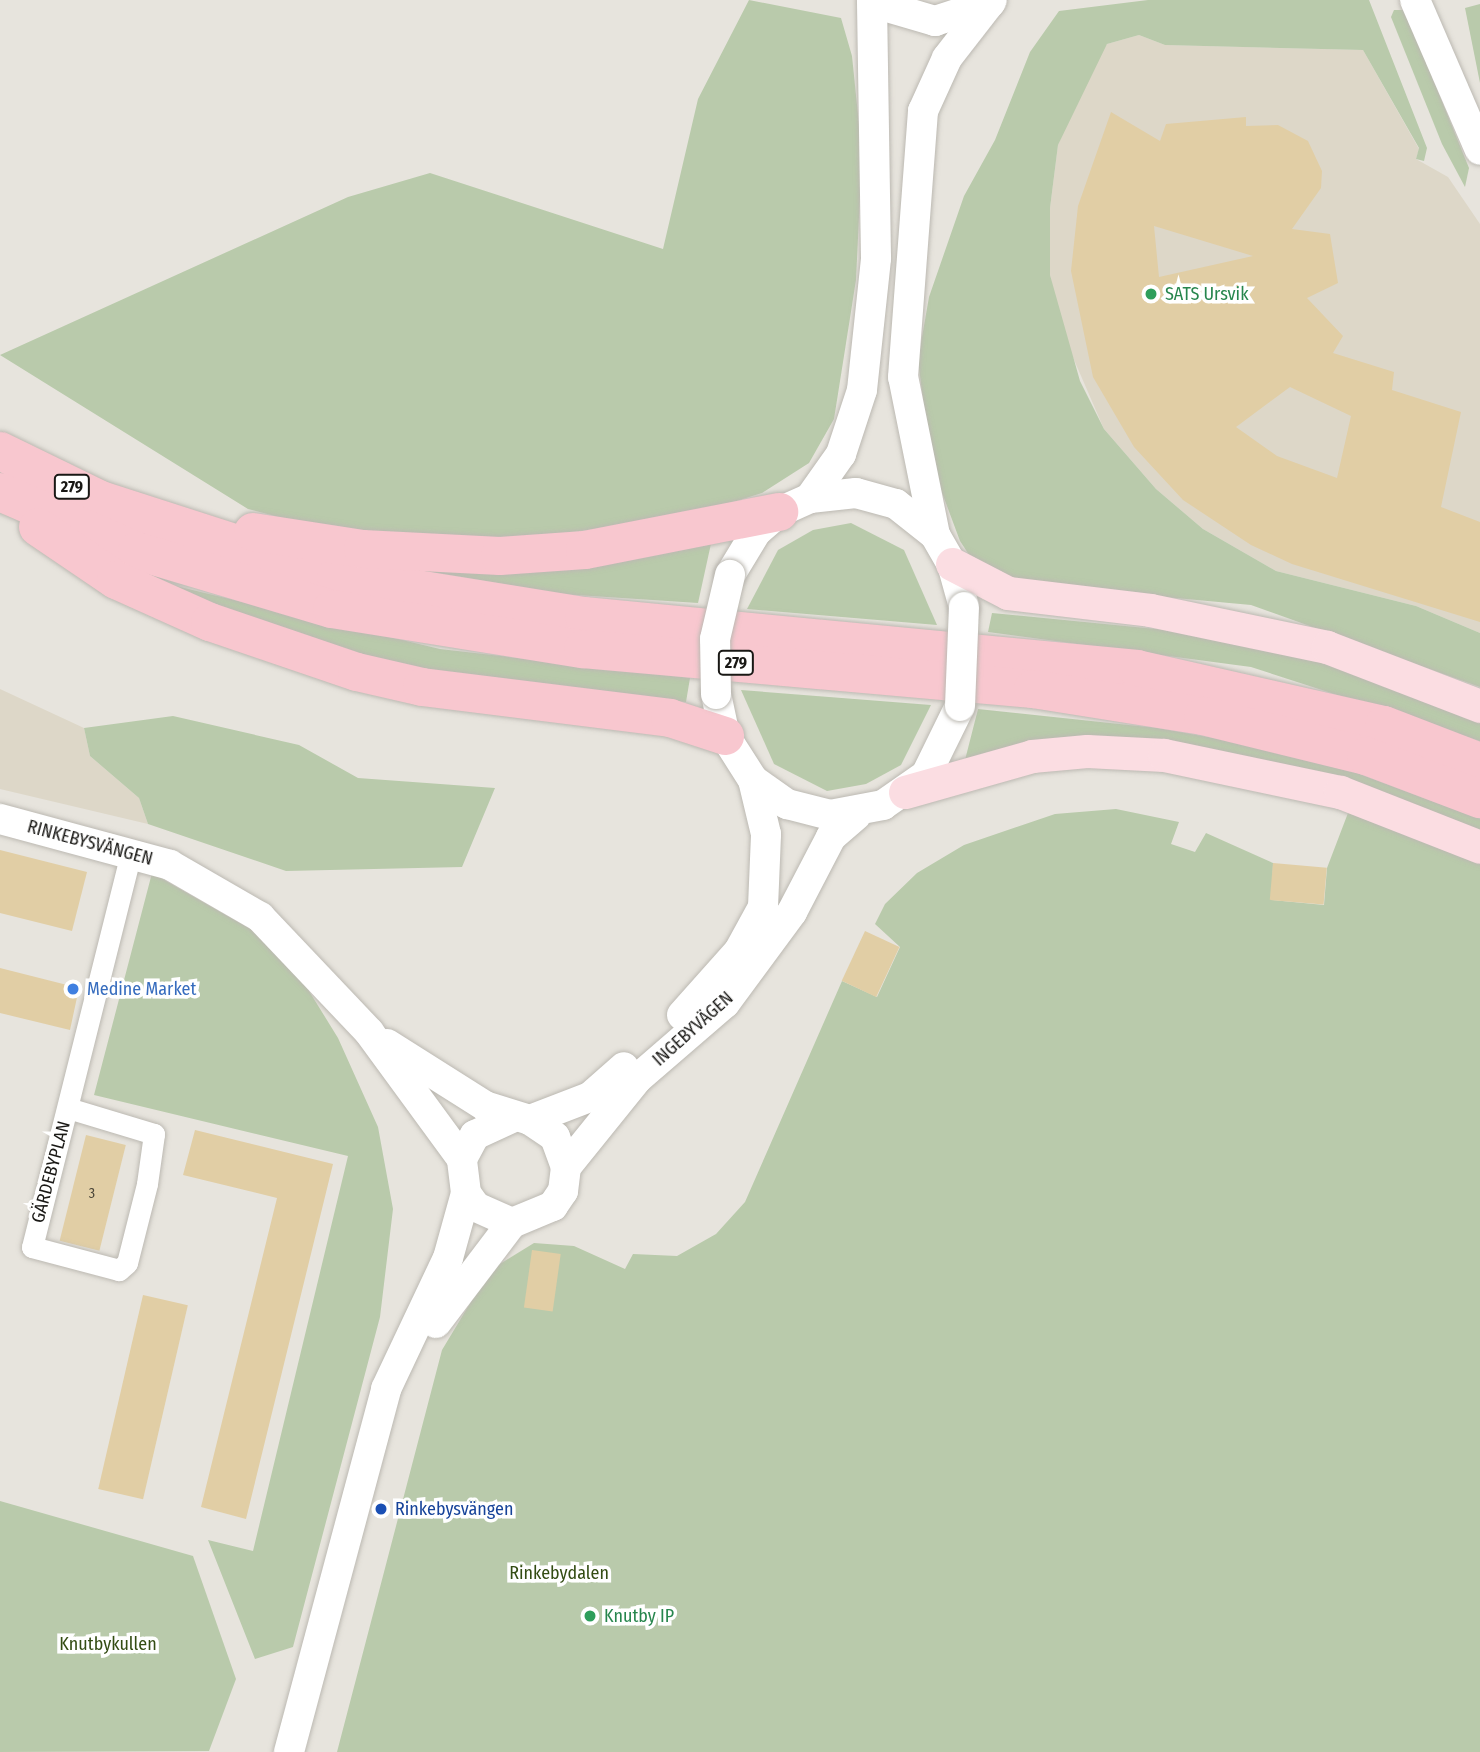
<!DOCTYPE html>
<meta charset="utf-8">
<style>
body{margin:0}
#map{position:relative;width:1480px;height:1752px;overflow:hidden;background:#e7e4dd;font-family:"Fira Sans Condensed",sans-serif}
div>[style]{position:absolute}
.built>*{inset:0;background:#ddd7c8}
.green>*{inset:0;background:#b9caab}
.building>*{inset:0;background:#e1cea5;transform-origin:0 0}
.roads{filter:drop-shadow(0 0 2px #bcb9b2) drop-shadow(0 0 2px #bcb9b2)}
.street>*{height:21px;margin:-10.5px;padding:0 10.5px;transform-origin:10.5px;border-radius:10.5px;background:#fff}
.secondary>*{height:30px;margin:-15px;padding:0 15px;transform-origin:15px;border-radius:15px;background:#fff}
.primary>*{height:33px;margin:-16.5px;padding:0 16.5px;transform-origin:16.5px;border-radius:16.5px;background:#fbdde2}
.highway>*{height:38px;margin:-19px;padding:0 19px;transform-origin:19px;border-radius:19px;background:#f8c7cf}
.bridges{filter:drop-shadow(0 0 2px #bcb9b2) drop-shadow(0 0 2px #bcb9b2)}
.secondary-bridge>*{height:30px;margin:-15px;padding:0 15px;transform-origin:15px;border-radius:15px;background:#fff}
.dots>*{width:19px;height:19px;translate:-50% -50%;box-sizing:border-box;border:4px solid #fff;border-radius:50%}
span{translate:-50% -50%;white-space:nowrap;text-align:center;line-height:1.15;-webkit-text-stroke:7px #fff;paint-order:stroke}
.number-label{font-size:14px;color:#4b4639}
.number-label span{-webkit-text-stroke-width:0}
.shield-label span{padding:2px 5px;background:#fff;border:2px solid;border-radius:5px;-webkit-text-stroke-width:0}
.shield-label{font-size:16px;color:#191815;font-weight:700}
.leisure-label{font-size:18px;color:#27864d}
.left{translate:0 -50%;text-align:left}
.street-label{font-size:18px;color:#191815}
.shop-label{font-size:18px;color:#366cbe}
.transit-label{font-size:18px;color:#164399}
.park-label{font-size:18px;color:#334c13}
</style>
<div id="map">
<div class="built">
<i style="clip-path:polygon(1139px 35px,1165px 45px,1363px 50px,1419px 149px,1416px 159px,1448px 177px,1480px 224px,1480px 633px,1416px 606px,1276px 571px,1203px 529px,1156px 489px,1104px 429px,1062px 332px,1050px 275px,1050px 208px,1058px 145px,1090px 69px,1107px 44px)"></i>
<i style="clip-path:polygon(0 689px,84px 728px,90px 756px,139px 798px,148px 824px,0 789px)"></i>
</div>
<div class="green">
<i style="clip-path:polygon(749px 0,841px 18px,852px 56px,862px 154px,856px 280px,834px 419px,809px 463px,762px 493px,682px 518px,508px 540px,400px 537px,298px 522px,248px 509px,0 355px,348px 197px,430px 173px,663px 249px,698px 99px)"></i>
<i style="clip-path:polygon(1148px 0,1369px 0,1427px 148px,1424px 161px,1416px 159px,1419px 148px,1363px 50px,1165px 45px,1139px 35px,1107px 44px,1058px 145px,1050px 208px,1050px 275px,1080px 381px,1104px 429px,1156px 489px,1203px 529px,1276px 571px,1416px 606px,1480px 633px,1480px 687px,1251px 605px,1002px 582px,975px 564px,960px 541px,931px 463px,918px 360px,929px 297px,964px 196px,995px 140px,1030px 52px,1059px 11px)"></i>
<i style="clip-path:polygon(1480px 4px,1480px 83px,1465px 8px)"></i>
<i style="clip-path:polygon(1394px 10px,1405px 10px,1469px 168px,1465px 187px,1442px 144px,1391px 17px)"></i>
<i style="clip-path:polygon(851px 523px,904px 550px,937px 625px,747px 609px,778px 550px,813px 530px)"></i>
<i style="clip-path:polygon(712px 539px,698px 603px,561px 594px,393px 565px)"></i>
<i style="clip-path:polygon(159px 582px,440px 649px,690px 678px,686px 702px,504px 684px,385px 661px,206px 608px)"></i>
<i style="clip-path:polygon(992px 613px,1166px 630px,1334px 660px,1480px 719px,1480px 741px,1251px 667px,988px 632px)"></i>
<i style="clip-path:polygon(741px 690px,931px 705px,901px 765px,866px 784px,827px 791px,774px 764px)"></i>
<i style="clip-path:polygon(978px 709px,1157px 728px,1308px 755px,1480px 819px,1480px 833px,1341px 780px,965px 760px)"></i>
<i style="clip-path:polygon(173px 716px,299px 745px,358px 778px,495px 788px,462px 867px,286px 871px,148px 824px,139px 798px,90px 756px,84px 728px)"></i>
<i style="clip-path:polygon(1116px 809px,1179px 822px,1171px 844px,1195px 852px,1206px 833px,1273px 863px,1272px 900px,1324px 905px,1327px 868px,1348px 813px,1480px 863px,1480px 1752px,337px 1752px,442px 1350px,490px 1270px,534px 1243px,574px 1246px,625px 1269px,633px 1254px,677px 1256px,716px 1234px,745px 1202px,842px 981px,877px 997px,900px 947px,875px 924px,885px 904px,917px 873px,964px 845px,1055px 814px)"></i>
<i style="clip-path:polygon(152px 873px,252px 930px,301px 978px,338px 1038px,378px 1127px,393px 1209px,380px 1317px,293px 1647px,255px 1659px,208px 1540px,253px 1551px,348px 1156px,94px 1095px)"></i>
<i style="clip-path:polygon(0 1501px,193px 1556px,236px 1679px,209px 1751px,0 1752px)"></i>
</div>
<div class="building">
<i style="clip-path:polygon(evenodd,1111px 112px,1160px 141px,1166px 124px,1246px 117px,1246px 126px,1278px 125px,1308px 141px,1322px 171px,1321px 188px,1292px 229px,1330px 234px,1338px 283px,1307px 298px,1343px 336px,1333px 353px,1394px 372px,1392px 390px,1461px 412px,1441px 507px,1480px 522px,1480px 622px,1292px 564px,1251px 545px,1183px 500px,1134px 447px,1093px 377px,1071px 271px,1078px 206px,1111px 112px,1154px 226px,1253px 256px,1159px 277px,1154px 226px,1111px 112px,1290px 387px,1351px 416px,1337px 478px,1277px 456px,1236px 427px,1290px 387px)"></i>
<i style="clip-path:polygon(0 850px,87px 872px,72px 931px,0 913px)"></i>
<i style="left:1273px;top:863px;width:54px;height:37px;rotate:5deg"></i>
<i style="left:865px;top:931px;width:38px;height:55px;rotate:25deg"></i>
<i style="clip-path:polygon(0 968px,79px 988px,70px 1030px,0 1013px)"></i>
<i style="clip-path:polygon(195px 1130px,333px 1164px,246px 1519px,201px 1507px,277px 1198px,183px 1175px)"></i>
<i style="left:86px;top:1135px;width:41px;height:109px;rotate:14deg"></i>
<i style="left:532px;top:1250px;width:29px;height:58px;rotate:8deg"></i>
<i style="left:143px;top:1295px;width:46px;height:199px;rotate:13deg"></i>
</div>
<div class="roads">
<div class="street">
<i style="left:68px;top:1108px;width:90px;rotate:16.8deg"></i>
<i style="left:154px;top:1134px;width:50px;rotate:98deg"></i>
<i style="left:147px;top:1184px;width:81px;rotate:104.2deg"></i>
<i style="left:127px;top:1263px;width:11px;rotate:139deg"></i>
<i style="left:119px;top:1270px;width:90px;rotate:-165.2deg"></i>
<i style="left:32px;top:1247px;width:407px;rotate:-75.9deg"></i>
</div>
<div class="secondary">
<i style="left:1415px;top:0;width:163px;rotate:66.6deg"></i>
<i style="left:874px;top:3px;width:64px;rotate:16.4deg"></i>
<i style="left:935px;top:21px;width:58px;rotate:-18.1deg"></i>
<i style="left:810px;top:498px;width:54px;rotate:-54.8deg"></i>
<i style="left:841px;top:454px;width:67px;rotate:-71.8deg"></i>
<i style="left:862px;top:390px;width:133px;rotate:-83.9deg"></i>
<i style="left:876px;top:258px;width:258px;rotate:-90.9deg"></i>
<i style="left:935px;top:535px;width:161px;rotate:-101.4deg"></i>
<i style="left:903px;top:377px;width:267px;rotate:-85.7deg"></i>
<i style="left:923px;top:111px;width:58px;rotate:-65.6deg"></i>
<i style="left:947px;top:58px;width:73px;rotate:-52.2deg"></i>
<i style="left:730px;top:575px;width:50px;rotate:-58.8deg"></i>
<i style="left:756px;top:532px;width:30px;rotate:-41deg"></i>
<i style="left:779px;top:512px;width:34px;rotate:-24deg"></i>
<i style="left:810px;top:498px;width:46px;rotate:-6.2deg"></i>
<i style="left:856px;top:493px;width:41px;rotate:15.4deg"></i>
<i style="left:896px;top:504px;width:50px;rotate:38.5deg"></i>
<i style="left:935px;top:535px;width:34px;rotate:60deg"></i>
<i style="left:952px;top:564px;width:45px;rotate:74.4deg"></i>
<i style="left:716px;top:694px;width:43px;rotate:77.9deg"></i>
<i style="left:725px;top:736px;width:52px;rotate:57.5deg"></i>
<i style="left:753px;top:780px;width:42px;rotate:35.2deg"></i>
<i style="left:787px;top:804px;width:44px;rotate:14.3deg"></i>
<i style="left:830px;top:815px;width:54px;rotate:-10.7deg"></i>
<i style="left:883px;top:805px;width:52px;rotate:-34.9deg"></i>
<i style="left:926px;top:775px;width:77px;rotate:-63.8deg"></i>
<i style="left:0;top:819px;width:176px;rotate:15.1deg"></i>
<i style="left:170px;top:865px;width:104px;rotate:30deg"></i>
<i style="left:260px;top:917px;width:158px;rotate:46.5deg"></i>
<i style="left:369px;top:1032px;width:157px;rotate:53.8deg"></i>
<i style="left:682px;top:1015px;width:86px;rotate:-48.3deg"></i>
<i style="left:739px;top:951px;width:50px;rotate:-61.4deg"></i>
<i style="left:763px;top:907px;width:73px;rotate:-87.6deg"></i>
<i style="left:766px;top:834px;width:56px;rotate:-103.5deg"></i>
<i style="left:387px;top:1044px;width:116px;rotate:32.3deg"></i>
<i style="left:485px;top:1106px;width:47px;rotate:17.3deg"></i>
<i style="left:530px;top:1120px;width:30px;rotate:34deg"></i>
<i style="left:555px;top:1137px;width:32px;rotate:70deg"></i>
<i style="left:566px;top:1167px;width:24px;rotate:97deg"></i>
<i style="left:563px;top:1191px;width:18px;rotate:124deg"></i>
<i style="left:553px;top:1206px;width:44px;rotate:157.5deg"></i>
<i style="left:512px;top:1223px;width:39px;rotate:-156deg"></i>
<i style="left:476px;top:1207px;width:17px;rotate:-126deg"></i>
<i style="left:466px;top:1193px;width:34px;rotate:-97deg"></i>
<i style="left:462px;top:1159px;width:27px;rotate:-62deg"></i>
<i style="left:475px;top:1135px;width:43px;rotate:-24.8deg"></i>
<i style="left:530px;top:1120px;width:64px;rotate:-21deg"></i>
<i style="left:590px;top:1097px;width:45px;rotate:-41.4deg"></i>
<i style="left:566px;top:1167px;width:113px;rotate:-51.1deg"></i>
<i style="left:637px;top:1079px;width:116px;rotate:-40.8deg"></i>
<i style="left:725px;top:1003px;width:113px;rotate:-53.6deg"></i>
<i style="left:792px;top:912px;width:85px;rotate:-62.5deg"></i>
<i style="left:831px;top:837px;width:33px;rotate:-41deg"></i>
<i style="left:436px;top:1323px;width:126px;rotate:-52.8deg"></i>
<i style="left:289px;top:1752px;width:376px;rotate:-75deg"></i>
<i style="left:386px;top:1389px;width:145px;rotate:-64.7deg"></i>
<i style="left:448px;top:1258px;width:67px;rotate:-74.5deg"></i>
</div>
<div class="primary">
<i style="left:952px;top:564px;width:63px;rotate:27.4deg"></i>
<i style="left:1008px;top:593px;width:143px;rotate:6.8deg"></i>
<i style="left:1150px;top:610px;width:181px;rotate:11.8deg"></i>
<i style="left:1327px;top:647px;width:164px;rotate:21.1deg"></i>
<i style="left:905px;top:792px;width:132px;rotate:-15.8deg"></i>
<i style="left:1032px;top:756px;width:55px;rotate:-5.2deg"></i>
<i style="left:1087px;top:751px;width:77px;rotate:3deg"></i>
<i style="left:1164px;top:755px;width:180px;rotate:11.9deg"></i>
<i style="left:1340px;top:792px;width:150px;rotate:21.4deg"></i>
</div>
<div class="highway">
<i style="left:0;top:451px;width:112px;rotate:25.9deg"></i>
<i style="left:101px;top:500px;width:247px;rotate:17.9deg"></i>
<i style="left:336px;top:576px;width:251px;rotate:9.2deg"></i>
<i style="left:584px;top:616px;width:556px;rotate:5.47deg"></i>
<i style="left:1137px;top:669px;width:253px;rotate:12.8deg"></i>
<i style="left:1384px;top:725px;width:103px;rotate:21.1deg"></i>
<i style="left:0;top:492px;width:149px;rotate:23.3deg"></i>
<i style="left:137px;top:551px;width:203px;rotate:16.6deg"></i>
<i style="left:332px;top:609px;width:254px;rotate:9.1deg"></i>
<i style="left:583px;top:649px;width:452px;rotate:5.1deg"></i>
<i style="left:1033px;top:689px;width:172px;rotate:9deg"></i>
<i style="left:1203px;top:716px;width:168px;rotate:13.8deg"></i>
<i style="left:1366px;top:756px;width:122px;rotate:20.7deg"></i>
<i style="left:38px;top:527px;width:94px;rotate:34.2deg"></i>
<i style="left:116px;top:580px;width:103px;rotate:24.1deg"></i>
<i style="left:210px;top:622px;width:155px;rotate:18.8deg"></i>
<i style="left:357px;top:672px;width:67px;rotate:13deg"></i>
<i style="left:422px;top:687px;width:250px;rotate:7.1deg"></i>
<i style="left:670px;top:718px;width:58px;rotate:18.1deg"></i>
<i style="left:253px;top:532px;width:111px;rotate:8.8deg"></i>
<i style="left:363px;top:549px;width:137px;rotate:2.9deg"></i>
<i style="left:500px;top:556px;width:85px;rotate:-4deg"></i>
<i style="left:585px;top:550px;width:198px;rotate:-11.1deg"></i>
</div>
</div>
<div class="bridges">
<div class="secondary-bridge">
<i style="left:716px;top:694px;width:55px;rotate:-91deg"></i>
<i style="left:715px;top:639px;width:66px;rotate:-76.8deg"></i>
<i style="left:960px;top:706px;width:99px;rotate:-87.7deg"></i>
</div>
</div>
<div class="dots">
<i style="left:1151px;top:294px;background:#2e9e5b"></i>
<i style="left:73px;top:989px;background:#3f7fe0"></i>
<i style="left:381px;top:1509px;background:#1a4fb4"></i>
<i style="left:590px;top:1616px;background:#2e9e5b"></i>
</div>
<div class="number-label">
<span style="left:92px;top:1194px">3</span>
</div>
<div class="shield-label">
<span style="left:72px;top:487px">279</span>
<span style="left:736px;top:663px">279</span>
</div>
<div class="leisure-label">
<span class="left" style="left:1165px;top:294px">SATS Ursvik</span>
<span class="left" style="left:604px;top:1616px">Knutby IP</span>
</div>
<div class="street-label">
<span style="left:90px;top:843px;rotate:15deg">RINKEBYSVÄNGEN</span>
<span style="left:693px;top:1029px;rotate:-42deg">INGEBYVÄGEN</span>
<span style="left:51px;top:1172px;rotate:-75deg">GÄRDEBYPLAN</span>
</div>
<div class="shop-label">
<span class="left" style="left:87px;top:989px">Medine Market</span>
</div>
<div class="transit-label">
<span class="left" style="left:395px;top:1509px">Rinkebysvängen</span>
</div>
<div class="park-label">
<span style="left:559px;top:1573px">Rinkebydalen</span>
<span style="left:108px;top:1644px">Knutbykullen</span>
</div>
</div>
